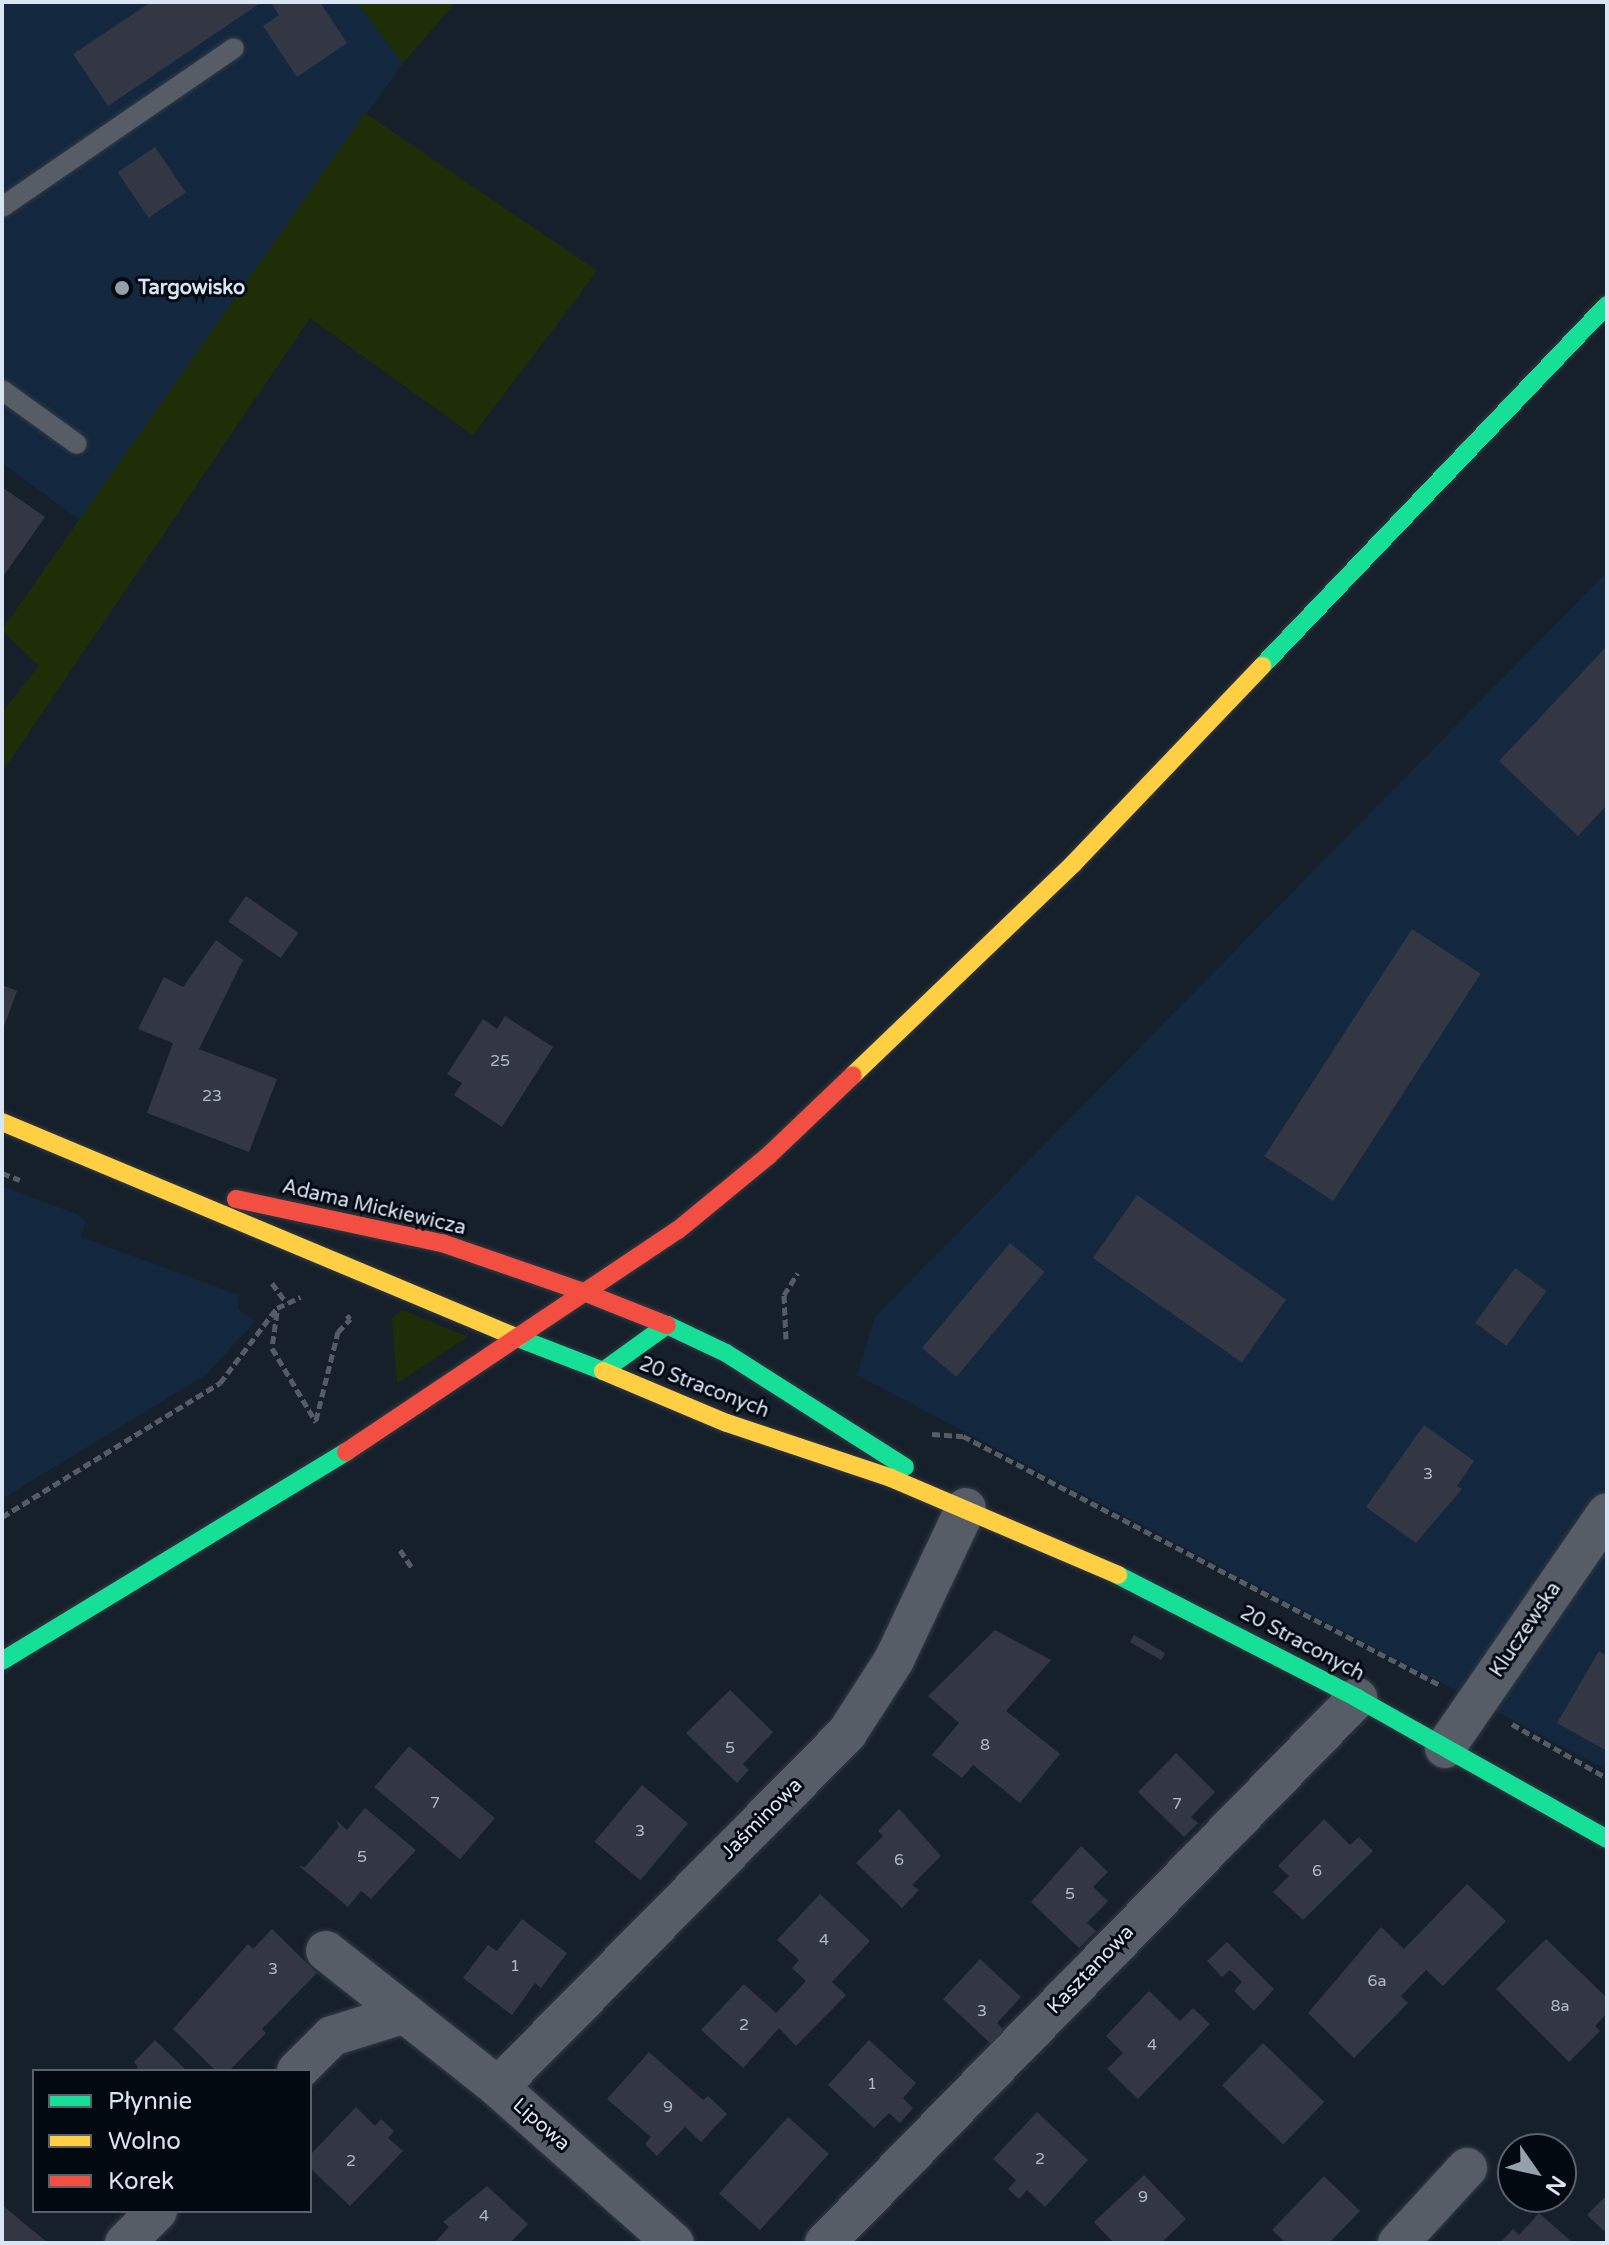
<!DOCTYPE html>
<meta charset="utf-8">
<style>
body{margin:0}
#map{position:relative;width:1609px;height:2245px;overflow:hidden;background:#16202b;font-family:"Varela Round",sans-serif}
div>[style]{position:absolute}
.built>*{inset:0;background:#13273e}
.green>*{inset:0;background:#1e2f08}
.building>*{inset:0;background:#333744;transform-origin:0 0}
.path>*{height:5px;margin-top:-2.5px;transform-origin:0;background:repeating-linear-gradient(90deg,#565c66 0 8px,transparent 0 12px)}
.roads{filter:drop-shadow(0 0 2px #333a44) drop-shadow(0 0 2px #333a44)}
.lane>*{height:20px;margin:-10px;padding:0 10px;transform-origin:10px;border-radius:10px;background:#565d66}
.street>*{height:40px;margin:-20px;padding:0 20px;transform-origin:20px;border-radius:20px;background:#565d66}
.fast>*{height:18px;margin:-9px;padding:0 9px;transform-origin:9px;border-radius:9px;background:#16e098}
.slow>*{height:18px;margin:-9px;padding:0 9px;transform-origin:9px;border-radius:9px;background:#ffcf43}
.jam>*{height:18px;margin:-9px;padding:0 9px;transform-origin:9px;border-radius:9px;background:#f24e42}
.dots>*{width:22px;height:22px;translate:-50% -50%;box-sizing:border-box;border:4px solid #030911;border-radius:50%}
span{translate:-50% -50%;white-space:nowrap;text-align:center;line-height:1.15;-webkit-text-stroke:6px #030911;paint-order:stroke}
.number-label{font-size:16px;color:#b0bac7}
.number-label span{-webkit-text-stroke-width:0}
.poi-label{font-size:20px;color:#dae5f3;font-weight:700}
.left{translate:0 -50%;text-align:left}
.street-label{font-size:20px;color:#dae5f3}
.frame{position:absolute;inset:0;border:4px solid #dae5f3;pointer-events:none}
.legend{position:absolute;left:32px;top:2069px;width:280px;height:144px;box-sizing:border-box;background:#030911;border:2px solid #59616b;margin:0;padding:10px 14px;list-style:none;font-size:24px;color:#dae5f3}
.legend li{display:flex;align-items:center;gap:16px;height:40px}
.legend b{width:40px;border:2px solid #59616b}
.north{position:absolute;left:1497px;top:2133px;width:80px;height:80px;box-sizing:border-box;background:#030911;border:2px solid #59616b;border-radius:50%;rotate:124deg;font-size:22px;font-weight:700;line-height:32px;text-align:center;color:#dae5f3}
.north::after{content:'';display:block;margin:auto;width:28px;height:36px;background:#95a0ad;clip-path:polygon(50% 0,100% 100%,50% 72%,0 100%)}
</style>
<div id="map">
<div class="built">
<i style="clip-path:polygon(2px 2px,357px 2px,403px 63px,81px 521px,2px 463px)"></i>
<i style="clip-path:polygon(1607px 572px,1607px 1770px,857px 1375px,875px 1317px)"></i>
<i style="clip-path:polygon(2px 1186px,77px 1214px,86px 1221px,81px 1237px,239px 1295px,238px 1309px,255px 1321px,207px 1374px,2px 1499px)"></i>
</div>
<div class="green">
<i style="clip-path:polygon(357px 2px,456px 2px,403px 63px)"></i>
<i style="clip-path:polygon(365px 113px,597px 271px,473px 435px,310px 318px,2px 772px,2px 713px,39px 666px,2px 630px)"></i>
<i style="clip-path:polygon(402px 1310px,468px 1337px,397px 1383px,392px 1319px)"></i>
</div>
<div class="building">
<i style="clip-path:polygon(151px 2px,262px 2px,108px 106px,73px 54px)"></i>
<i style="clip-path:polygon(270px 2px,320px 2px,347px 43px,297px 77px,263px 26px,279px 15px)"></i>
<i style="left:155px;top:147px;width:55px;height:45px;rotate:56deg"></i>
<i style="clip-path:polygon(2px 487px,45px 517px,2px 578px)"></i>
<i style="clip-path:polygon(1607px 646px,1607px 805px,1578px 836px,1499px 761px)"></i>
<i style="left:246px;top:896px;width:64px;height:31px;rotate:35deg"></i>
<i style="left:1412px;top:929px;width:82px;height:271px;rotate:33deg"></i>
<i style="clip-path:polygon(216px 940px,243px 960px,199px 1049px,277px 1079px,249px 1152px,147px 1113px,173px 1043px,138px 1029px,164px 977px,183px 987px)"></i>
<i style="clip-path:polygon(2px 985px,17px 991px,2px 1032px)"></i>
<i style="clip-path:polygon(505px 1016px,553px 1047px,502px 1127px,454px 1095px,462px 1083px,447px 1074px,483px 1019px,497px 1029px)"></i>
<i style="left:1137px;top:1195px;width:182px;height:77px;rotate:35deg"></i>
<i style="left:1010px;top:1243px;width:45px;height:137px;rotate:40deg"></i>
<i style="left:1515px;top:1268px;width:39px;height:68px;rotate:36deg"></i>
<i style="clip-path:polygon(1424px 1425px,1474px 1461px,1457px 1486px,1462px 1489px,1416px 1543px,1366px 1507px)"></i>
<i style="clip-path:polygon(995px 1630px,1051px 1660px,1006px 1711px,1060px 1754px,1020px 1803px,973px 1765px,962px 1778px,932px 1755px,959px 1723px,928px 1696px)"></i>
<i style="left:1134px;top:1635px;width:36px;height:8px;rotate:30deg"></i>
<i style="clip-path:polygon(1599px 1651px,1607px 1656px,1607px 1751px,1557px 1723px)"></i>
<i style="clip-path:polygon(730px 1690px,773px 1732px,743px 1764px,749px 1770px,737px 1783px,686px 1733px)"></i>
<i style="left:409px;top:1746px;width:112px;height:54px;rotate:40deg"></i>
<i style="clip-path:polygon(1176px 1753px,1215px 1792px,1191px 1817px,1198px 1823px,1184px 1837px,1138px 1792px)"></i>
<i style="left:642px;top:1785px;width:60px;height:74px;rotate:40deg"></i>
<i style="clip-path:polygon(365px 1808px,416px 1850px,371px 1899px,361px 1891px,348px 1907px,299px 1866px,305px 1867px,339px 1827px,336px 1820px,347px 1830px)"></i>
<i style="clip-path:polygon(899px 1809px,941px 1856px,912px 1885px,919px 1890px,902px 1908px,856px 1863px,883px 1836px,878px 1831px)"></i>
<i style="clip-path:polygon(1324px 1819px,1350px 1845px,1359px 1837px,1373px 1851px,1303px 1920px,1273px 1892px,1289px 1876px,1278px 1866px)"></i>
<i style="clip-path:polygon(1081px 1846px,1108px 1872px,1093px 1887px,1108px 1901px,1087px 1923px,1096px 1931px,1079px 1948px,1031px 1902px)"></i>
<i style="clip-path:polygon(1467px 1884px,1506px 1921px,1443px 1986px,1426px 1970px,1401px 1996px,1408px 2003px,1354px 2058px,1308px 2013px,1381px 1927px,1404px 1949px)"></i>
<i style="clip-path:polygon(820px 1894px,870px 1941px,832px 1982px,846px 1995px,796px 2046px,779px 2028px,743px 2068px,701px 2030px,744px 1984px,776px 2013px,806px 1981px,792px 1968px,799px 1960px,777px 1940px)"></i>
<i style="clip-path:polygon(522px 1919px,567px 1953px,541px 1988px,535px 1983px,512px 2015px,463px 1978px,488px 1945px,497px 1951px)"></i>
<i style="clip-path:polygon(272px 1929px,317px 1973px,262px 2029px,266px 2033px,229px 2071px,216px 2071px,173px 2029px,248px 1944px,253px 1949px)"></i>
<i style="clip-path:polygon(1546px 1939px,1607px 1998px,1607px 2013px,1595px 2026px,1600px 2031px,1569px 2062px,1496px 1989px)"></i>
<i style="clip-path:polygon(1227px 1942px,1274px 1989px,1254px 2011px,1234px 1991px,1242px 1982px,1230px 1970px,1222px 1977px,1207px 1961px)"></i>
<i style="clip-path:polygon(980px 1959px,1021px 1997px,997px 2023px,1004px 2030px,991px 2044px,943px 1999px)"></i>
<i style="clip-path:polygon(1149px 1991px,1180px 2021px,1193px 2008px,1210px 2024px,1138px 2099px,1107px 2069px,1123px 2053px,1106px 2036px)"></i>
<i style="clip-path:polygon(155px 2040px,187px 2071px,134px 2071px,138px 2067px,134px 2062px)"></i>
<i style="clip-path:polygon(869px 2040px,916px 2083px,903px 2098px,913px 2108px,900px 2123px,889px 2113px,874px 2128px,828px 2085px)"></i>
<i style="left:1263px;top:2043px;width:85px;height:59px;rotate:44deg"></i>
<i style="clip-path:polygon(649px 2052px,703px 2100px,708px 2096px,727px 2114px,701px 2142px,685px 2127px,657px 2156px,645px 2144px,651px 2137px,607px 2099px)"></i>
<i style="clip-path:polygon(356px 2107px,375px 2126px,381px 2119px,394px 2131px,388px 2138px,403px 2151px,350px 2206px,310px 2168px,310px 2155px)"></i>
<i style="clip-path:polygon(1037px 2112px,1088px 2160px,1045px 2207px,1027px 2190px,1019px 2199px,1008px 2189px,1016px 2180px,993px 2159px)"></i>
<i style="left:788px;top:2117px;width:55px;height:103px;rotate:42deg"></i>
<i style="clip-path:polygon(1144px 2175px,1186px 2219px,1161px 2243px,1114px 2243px,1094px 2222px)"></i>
<i style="clip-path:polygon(1324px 2176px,1360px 2211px,1329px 2243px,1286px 2243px,1272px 2230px)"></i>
<i style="clip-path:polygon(487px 2186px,528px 2224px,510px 2243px,434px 2243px,449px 2227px,443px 2222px)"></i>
<i style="clip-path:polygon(1607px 2195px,1607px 2227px,1604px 2231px,1587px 2215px)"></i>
<i style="clip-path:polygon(2px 2205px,48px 2243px,2px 2243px)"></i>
<i style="clip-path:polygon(1539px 2213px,1573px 2243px,1500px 2243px,1513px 2229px,1519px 2235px)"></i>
</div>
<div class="path">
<i style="left:2px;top:1173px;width:19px;rotate:21deg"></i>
<i style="left:272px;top:1283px;width:24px;rotate:54deg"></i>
<i style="left:277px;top:1312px;width:36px;rotate:98deg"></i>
<i style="left:272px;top:1348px;width:86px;rotate:59.3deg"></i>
<i style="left:786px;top:1339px;width:44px;rotate:-92.6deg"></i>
<i style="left:784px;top:1295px;width:26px;rotate:-58deg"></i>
<i style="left:316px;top:1420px;width:91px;rotate:-76deg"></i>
<i style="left:338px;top:1332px;width:18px;rotate:-47deg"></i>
<i style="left:350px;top:1319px;width:5px;rotate:-127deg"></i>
<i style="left:932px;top:1434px;width:31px;rotate:4deg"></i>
<i style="left:963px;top:1436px;width:538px;rotate:27.57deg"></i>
<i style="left:2px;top:1517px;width:256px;rotate:-31.6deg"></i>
<i style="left:220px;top:1383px;width:94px;rotate:-52.8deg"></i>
<i style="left:277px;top:1308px;width:26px;rotate:-25deg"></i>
<i style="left:400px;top:1550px;width:22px;rotate:56deg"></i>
<i style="left:1512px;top:1724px;width:109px;rotate:29.6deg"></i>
</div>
<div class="roads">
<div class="lane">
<i style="left:2px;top:207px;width:281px;rotate:-34.4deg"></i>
<i style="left:2px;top:390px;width:92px;rotate:35.8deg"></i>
</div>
<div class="street">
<i style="left:1445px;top:1748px;width:285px;rotate:-55.4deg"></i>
<i style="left:326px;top:1951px;width:219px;rotate:38.3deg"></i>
<i style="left:498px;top:2087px;width:235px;rotate:41.6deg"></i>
<i style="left:297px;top:2071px;width:49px;rotate:-45deg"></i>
<i style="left:332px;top:2036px;width:73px;rotate:-17.4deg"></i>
<i style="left:498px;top:2087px;width:497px;rotate:-45.4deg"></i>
<i style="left:847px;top:1733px;width:87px;rotate:-57.2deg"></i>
<i style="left:894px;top:1660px;width:168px;rotate:-64.7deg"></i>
<i style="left:125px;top:2243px;width:45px;rotate:-45deg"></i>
<i style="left:825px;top:2243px;width:762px;rotate:-45.69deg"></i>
<i style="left:1398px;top:2243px;width:102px;rotate:-47.4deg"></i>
</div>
<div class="fast">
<i style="left:1262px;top:666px;width:499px;rotate:-46.3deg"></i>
<i style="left:667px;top:1325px;width:65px;rotate:25.4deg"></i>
<i style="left:726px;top:1353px;width:212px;rotate:32.5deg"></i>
<i style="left:518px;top:1338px;width:91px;rotate:21.2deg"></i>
<i style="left:603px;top:1371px;width:79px;rotate:-35.7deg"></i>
<i style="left:1118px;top:1575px;width:269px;rotate:27.2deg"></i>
<i style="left:1357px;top:1698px;width:287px;rotate:29.4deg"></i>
<i style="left:2px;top:1661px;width:403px;rotate:-31.3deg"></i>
</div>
<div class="slow">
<i style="left:853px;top:1075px;width:305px;rotate:-43.8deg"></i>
<i style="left:1073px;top:864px;width:274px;rotate:-46.3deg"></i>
<i style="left:2px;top:1122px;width:559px;rotate:22.71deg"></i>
<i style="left:603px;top:1371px;width:134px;rotate:22.8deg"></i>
<i style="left:727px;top:1423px;width:173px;rotate:18.5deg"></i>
<i style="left:891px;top:1478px;width:247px;rotate:23.1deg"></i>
</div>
<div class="jam">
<i style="left:236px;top:1199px;width:211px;rotate:12.1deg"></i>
<i style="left:442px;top:1243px;width:152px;rotate:19.1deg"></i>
<i style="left:586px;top:1293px;width:87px;rotate:21.6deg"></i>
<i style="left:346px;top:1452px;width:399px;rotate:-33.8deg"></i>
<i style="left:678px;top:1230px;width:117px;rotate:-39.4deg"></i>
<i style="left:768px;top:1156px;width:117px;rotate:-43.6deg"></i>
</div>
</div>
<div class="dots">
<i style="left:122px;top:288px;background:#95a0ad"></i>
</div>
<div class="number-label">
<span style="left:500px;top:1061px">25</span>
<span style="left:212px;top:1096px">23</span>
<span style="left:1428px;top:1474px">3</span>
<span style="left:985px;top:1745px">8</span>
<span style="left:730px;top:1748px">5</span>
<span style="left:435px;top:1803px">7</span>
<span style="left:1177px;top:1804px">7</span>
<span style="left:640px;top:1831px">3</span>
<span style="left:362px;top:1857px">5</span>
<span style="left:899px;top:1860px">6</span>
<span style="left:1317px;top:1871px">6</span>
<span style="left:1070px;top:1894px">5</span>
<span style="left:824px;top:1940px">4</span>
<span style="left:515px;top:1966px">1</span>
<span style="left:273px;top:1969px">3</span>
<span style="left:1377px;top:1981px">6a</span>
<span style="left:1560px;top:2006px">8a</span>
<span style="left:982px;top:2011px">3</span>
<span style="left:744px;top:2025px">2</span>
<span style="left:1152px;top:2045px">4</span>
<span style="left:872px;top:2084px">1</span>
<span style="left:668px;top:2107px">9</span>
<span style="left:1040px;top:2159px">2</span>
<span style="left:351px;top:2161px">2</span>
<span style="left:1143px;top:2197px">9</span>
<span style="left:484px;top:2216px">4</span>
</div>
<div class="poi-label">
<span class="left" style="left:138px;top:288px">Targowisko</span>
</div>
<div class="street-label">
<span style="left:374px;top:1208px;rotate:13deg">Adama Mickiewicza</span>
<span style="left:704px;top:1388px;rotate:21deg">20 Straconych</span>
<span style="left:1526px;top:1630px;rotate:-56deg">Kluczewska</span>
<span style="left:1302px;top:1644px;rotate:28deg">20 Straconych</span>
<span style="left:762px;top:1819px;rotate:-45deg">Jaśminowa</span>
<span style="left:1091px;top:1970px;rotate:-46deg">Kasztanowa</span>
<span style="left:541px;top:2125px;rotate:41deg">Lipowa</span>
</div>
<div class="frame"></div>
<ul class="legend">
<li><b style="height:10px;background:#16e098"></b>Płynnie</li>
<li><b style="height:10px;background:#ffcf43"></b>Wolno</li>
<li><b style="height:10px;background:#f24e42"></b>Korek</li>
</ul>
<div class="north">N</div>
</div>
